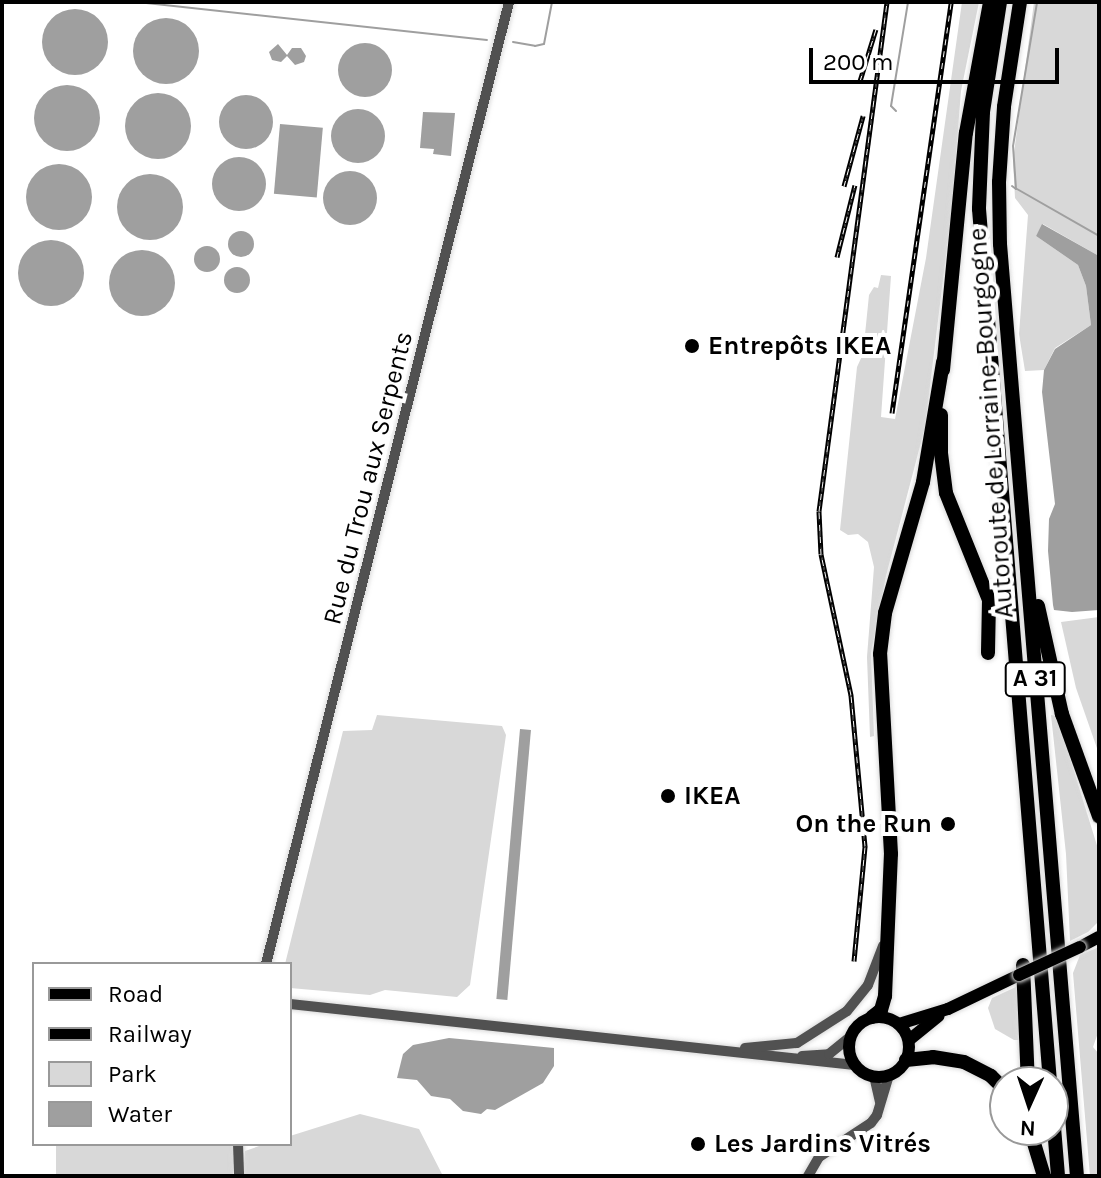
<!DOCTYPE html>
<meta charset="utf-8">
<style>
body{margin:0}
#map{position:relative;width:1101px;height:1178px;overflow:hidden;background:#fff;font-family:Karla,sans-serif}
div>[style]{position:absolute}
.green>*{inset:0;background:#d8d8d8;transform-origin:0 0}
.water>*{inset:0;background:#9f9f9f;transform-origin:0 0}
.round{border-radius:50%}
.stream>*{height:2px;margin:-1px;padding:0 1px;transform-origin:1px;border-radius:1px;background:#9f9f9f}
.roads{filter:drop-shadow(0 0 2px #dbdbdb) drop-shadow(0 0 2px #dbdbdb)}
.minor>*{height:10px;margin:-5px;padding:0 5px;transform-origin:5px;border-radius:5px;background:#515151}
.major>*{height:12px;margin:-6px;padding:0 6px;transform-origin:6px;border-radius:6px;background:#000}
.major>.ring{margin:-6px;padding:0;box-sizing:content-box;background:none;border:12px solid #000;border-radius:50%}
.highway>*{height:14px;margin:-7px;padding:0 7px;transform-origin:7px;border-radius:7px;background:#000}
.rail>*{height:5px;margin-top:-2.5px;transform-origin:0;background:repeating-linear-gradient(90deg,#fff 0 6px,#000 0 12px);box-sizing:border-box;border-block:2px solid #000}
.bridges{filter:drop-shadow(0 0 2px #dbdbdb) drop-shadow(0 0 2px #dbdbdb)}
.major-bridge>*{height:12px;margin:-6px;padding:0 6px;transform-origin:6px;border-radius:6px;background:#000}
.dots>*{width:22px;height:22px;translate:-50% -50%;box-sizing:border-box;border:4px solid #fff;border-radius:50%}
span{translate:-50% -50%;white-space:nowrap;text-align:center;line-height:1.15;-webkit-text-stroke:8px #fff;paint-order:stroke}
.shield-label span{padding:2px 6px;background:#fff;border:2px solid;border-radius:6px;-webkit-text-stroke-width:0}
.shield-label{font-size:24px;color:#000;font-weight:700}
.poi-label{font-size:26px;color:#000;font-weight:700}
.left{translate:0 -50%;text-align:left}
.right{translate:-100% -50%;text-align:right}
.street-label{font-size:26px;color:#000}
.frame{position:absolute;inset:0;border:4px solid #000;pointer-events:none}
.legend{position:absolute;left:32px;top:962px;width:260px;height:184px;box-sizing:border-box;background:#fff;border:2px solid #999;margin:0;padding:10px 14px;list-style:none;font-size:24px;color:#000}
.legend li{display:flex;align-items:center;gap:16px;height:40px}
.legend b{width:40px;border:2px solid #999}
.north{position:absolute;left:989px;top:1066px;width:80px;height:80px;box-sizing:border-box;background:#fff;border:2px solid #999;border-radius:50%;rotate:183deg;font-size:22px;font-weight:700;line-height:32px;text-align:center;color:#000}
.north::after{content:'';display:block;margin:auto;width:28px;height:36px;background:#000;clip-path:polygon(50% 0,100% 100%,50% 72%,0 100%)}
.scale{position:absolute;left:809px;top:48px;width:250px;height:36px;box-sizing:border-box;border:4px solid #000;border-top:0;padding-left:10px;font-size:24px;line-height:28px;white-space:nowrap;color:#000;-webkit-text-stroke:6px #fff;paint-order:stroke}
</style>
<div id="map">
<div class="green">
<i style="clip-path:polygon(962px 2px,979px 2px,961px 91px,952px 206px,925px 427px,886px 576px,871px 653px,874px 736px,870px 737px,867px 657px,874px 567px,868px 542px,858px 534px,848px 535px,840px 530px,857px 367px,863px 354px,869px 295px,874px 287px,878px 288px,881px 275px,891px 276px,881px 417px,895px 419px,926px 258px)"></i>
<i style="clip-path:polygon(1034px 2px,1099px 2px,1099px 256px,1043px 224px,1036px 236px,1078px 265px,1086px 286px,1091px 325px,1055px 348px,1044px 370px,1025px 371px,1019px 334px,1028px 215px,1015px 198px,1013px 160px)"></i>
<i style="clip-path:polygon(1099px 617px,1099px 754px,1076px 688px,1061px 622px)"></i>
<i style="clip-path:polygon(377px 715px,502px 726px,506px 735px,470px 985px,457px 997px,385px 990px,370px 995px,290px 988px,290px 964px,285px 964px,343px 731px,372px 730px)"></i>
<i style="clip-path:polygon(1051px 715px,1057px 716px,1099px 852px,1099px 921px,1088px 932px,1070px 941px,1066px 854px)"></i>
<i style="clip-path:polygon(1099px 947px,1099px 1030px,1093px 1047px,1099px 1054px,1099px 1176px,1090px 1176px,1073px 973px,1080px 955px)"></i>
<i style="clip-path:polygon(1020px 985px,1023px 1027px,1019px 1040px,1014px 1040px,995px 1029px,988px 1008px,992px 998px)"></i>
<i style="clip-path:polygon(360px 1114px,419px 1129px,443px 1176px,243px 1176px,245px 1151px,265px 1144px,290px 1144px,290px 1136px)"></i>
<i style="left:56px;top:1144px;width:177px;height:32px"></i>
</div>
<div class="water">
<i class="round" style="left:42px;top:9px;width:66px;height:66px"></i>
<i class="round" style="left:133px;top:18px;width:66px;height:66px"></i>
<i class="round" style="left:338px;top:43px;width:54px;height:54px"></i>
<i style="clip-path:polygon(278px 44px,287px 55px,292px 48px,301px 48px,306px 56px,304px 62px,295px 65px,287px 56px,281px 62px,272px 60px,269px 52px)"></i>
<i class="round" style="left:34px;top:85px;width:66px;height:66px"></i>
<i class="round" style="left:125px;top:93px;width:66px;height:66px"></i>
<i class="round" style="left:219px;top:95px;width:54px;height:54px"></i>
<i class="round" style="left:331px;top:109px;width:54px;height:54px"></i>
<i style="clip-path:polygon(423px 112px,455px 113px,451px 156px,433px 154px,434px 149px,420px 148px)"></i>
<i style="left:280px;top:124px;width:43px;height:70px;rotate:5deg"></i>
<i class="round" style="left:212px;top:157px;width:54px;height:54px"></i>
<i class="round" style="left:26px;top:164px;width:66px;height:66px"></i>
<i class="round" style="left:323px;top:171px;width:54px;height:54px"></i>
<i class="round" style="left:117px;top:174px;width:66px;height:66px"></i>
<i style="clip-path:polygon(1042px 224px,1099px 256px,1099px 610px,1072px 612px,1054px 610px,1053px 605px,1048px 551px,1049px 519px,1055px 504px,1042px 392px,1044px 370px,1055px 349px,1091px 325px,1086px 286px,1078px 265px,1036px 236px)"></i>
<i class="round" style="left:228px;top:231px;width:26px;height:26px"></i>
<i class="round" style="left:18px;top:240px;width:66px;height:66px"></i>
<i class="round" style="left:194px;top:246px;width:26px;height:26px"></i>
<i class="round" style="left:109px;top:250px;width:66px;height:66px"></i>
<i class="round" style="left:224px;top:267px;width:26px;height:26px"></i>
<i style="left:520px;top:729px;width:11px;height:271px;rotate:5deg"></i>
<i style="clip-path:polygon(449px 1038px,554px 1048px,554px 1066px,543px 1083px,495px 1110px,487px 1109px,481px 1114px,463px 1111px,450px 1099px,431px 1096px,417px 1080px,397px 1078px,403px 1054px,413px 1045px)"></i>
</div>
<div class="stream">
<i style="left:137px;top:2px;width:352px;rotate:6.2deg"></i>
<i style="left:513px;top:42px;width:22px;rotate:10deg"></i>
<i style="left:535px;top:46px;width:9px;rotate:-13deg"></i>
<i style="left:544px;top:44px;width:43px;rotate:-79.2deg"></i>
<i style="left:896px;top:111px;width:7px;rotate:-135deg"></i>
<i style="left:891px;top:106px;width:105px;rotate:-80.7deg"></i>
<i style="left:1012px;top:186px;width:5px;rotate:37deg"></i>
<i style="left:1016px;top:189px;width:43px;rotate:-94deg"></i>
<i style="left:1013px;top:146px;width:146px;rotate:-80.5deg"></i>
<i style="left:1017px;top:189px;width:95px;rotate:29.8deg"></i>
</div>
<div class="roads">
<div class="minor">
<i style="left:266px;top:964px;width:992px;rotate:-75.82deg"></i>
<i style="left:290px;top:1004px;width:568px;rotate:6.16deg"></i>
<i style="left:745px;top:1048px;width:52px;rotate:-5.5deg"></i>
<i style="left:797px;top:1043px;width:59px;rotate:-32.6deg"></i>
<i style="left:847px;top:1011px;width:33px;rotate:-51deg"></i>
<i style="left:868px;top:985px;width:42px;rotate:-69deg"></i>
<i style="left:802px;top:1056px;width:27px;rotate:-4deg"></i>
<i style="left:829px;top:1054px;width:27px;rotate:-39deg"></i>
<i style="left:874px;top:1076px;width:26px;rotate:77deg"></i>
<i style="left:238px;top:1144px;width:32px;rotate:88deg"></i>
<i style="left:808px;top:1176px;width:22px;rotate:-60deg"></i>
<i style="left:819px;top:1157px;width:62px;rotate:-33.2deg"></i>
<i style="left:871px;top:1123px;width:10px;rotate:-53deg"></i>
<i style="left:877px;top:1115px;width:42px;rotate:-73.3deg"></i>
</div>
<div class="major">
<i style="left:1080px;top:947px;width:21px;rotate:-28deg"></i>
<i class="ring" style="left:849px;top:1017px;width:48px;height:48px"></i>
<i style="left:899px;top:1024px;width:51px;rotate:-17deg"></i>
<i style="left:948px;top:1009px;width:79px;rotate:-25.6deg"></i>
<i style="left:909px;top:1040px;width:38px;rotate:-39deg"></i>
</div>
<div class="highway">
<i style="left:1000px;top:2px;width:111px;rotate:98.8deg"></i>
<i style="left:983px;top:112px;width:97px;rotate:92.4deg"></i>
<i style="left:979px;top:209px;width:876px;rotate:85.35deg"></i>
<i style="left:1020px;top:2px;width:106px;rotate:98.7deg"></i>
<i style="left:1004px;top:107px;width:75px;rotate:93.8deg"></i>
<i style="left:999px;top:182px;width:62px;rotate:89.1deg"></i>
<i style="left:1000px;top:244px;width:935px;rotate:85.28deg"></i>
<i style="left:943px;top:370px;width:238px;rotate:-84.5deg"></i>
<i style="left:966px;top:133px;width:133px;rotate:-79.6deg"></i>
<i style="left:941px;top:415px;width:38px;rotate:90deg"></i>
<i style="left:941px;top:453px;width:40px;rotate:82.9deg"></i>
<i style="left:946px;top:493px;width:115px;rotate:68.1deg"></i>
<i style="left:989px;top:600px;width:53px;rotate:91.1deg"></i>
<i style="left:1038px;top:606px;width:111px;rotate:77.5deg"></i>
<i style="left:1062px;top:714px;width:109px;rotate:70.1deg"></i>
<i style="left:1023px;top:965px;width:117px;rotate:87.6deg"></i>
<i style="left:872px;top:1017px;width:11px;rotate:-38deg"></i>
<i style="left:881px;top:1010px;width:15px;rotate:-74deg"></i>
<i style="left:885px;top:996px;width:142px;rotate:-87.6deg"></i>
<i style="left:891px;top:854px;width:200px;rotate:-93.1deg"></i>
<i style="left:880px;top:654px;width:41px;rotate:-83deg"></i>
<i style="left:885px;top:613px;width:136px;rotate:-73.8deg"></i>
<i style="left:923px;top:482px;width:122px;rotate:-80.5deg"></i>
<i style="left:906px;top:1060px;width:27px;rotate:-6deg"></i>
<i style="left:933px;top:1057px;width:31px;rotate:9deg"></i>
<i style="left:964px;top:1062px;width:30px;rotate:27deg"></i>
<i style="left:991px;top:1076px;width:20px;rotate:45deg"></i>
<i style="left:1053px;top:1115px;width:61px;rotate:85.3deg"></i>
<i style="left:1030px;top:1130px;width:48px;rotate:73.1deg"></i>
</div>
</div>
<div class="rail">
<i style="left:860px;top:81px;width:54px;rotate:-72.9deg"></i>
<i style="left:844px;top:186px;width:73px;rotate:-74.8deg"></i>
<i style="left:837px;top:257px;width:74px;rotate:-76deg"></i>
<i style="left:892px;top:413px;width:415px;rotate:-81.8deg"></i>
<i style="left:854px;top:961px;width:116px;rotate:-84.5deg"></i>
<i style="left:865px;top:846px;width:152px;rotate:-95.3deg"></i>
<i style="left:851px;top:695px;width:144px;rotate:-102deg"></i>
<i style="left:821px;top:554px;width:43px;rotate:-92.7deg"></i>
<i style="left:819px;top:511px;width:514px;rotate:-82.39deg"></i>
</div>
<div class="bridges">
<div class="major-bridge">
<i style="left:1019px;top:975px;width:67px;rotate:-24.7deg"></i>
</div>
</div>
<div class="dots">
<i style="left:692px;top:346px;background:#000"></i>
<i style="left:668px;top:796px;background:#000"></i>
<i style="left:948px;top:824px;background:#000"></i>
<i style="left:698px;top:1144px;background:#000"></i>
</div>
<div class="shield-label">
<span style="left:1035px;top:679px">A 31</span>
</div>
<div class="poi-label">
<span class="left" style="left:708px;top:346px">Entrepôts IKEA</span>
<span class="left" style="left:684px;top:796px">IKEA</span>
<span class="right" style="left:932px;top:824px">On the Run</span>
<span class="left" style="left:714px;top:1144px">Les Jardins Vitrés</span>
</div>
<div class="street-label">
<span style="left:991px;top:423px;rotate:-94deg">Autoroute de Lorraine-Bourgogne</span>
<span style="left:368px;top:478px;rotate:-76deg">Rue du Trou aux Serpents</span>
</div>
<div class="frame"></div>
<ul class="legend">
<li><b style="height:10px;background:#000"></b>Road</li>
<li><b style="height:10px;background:#000"></b>Railway</li>
<li><b style="height:22px;background:#d8d8d8"></b>Park</li>
<li><b style="height:22px;background:#9f9f9f"></b>Water</li>
</ul>
<div class="north">N</div>
<div class="scale">200 m</div>
</div>
